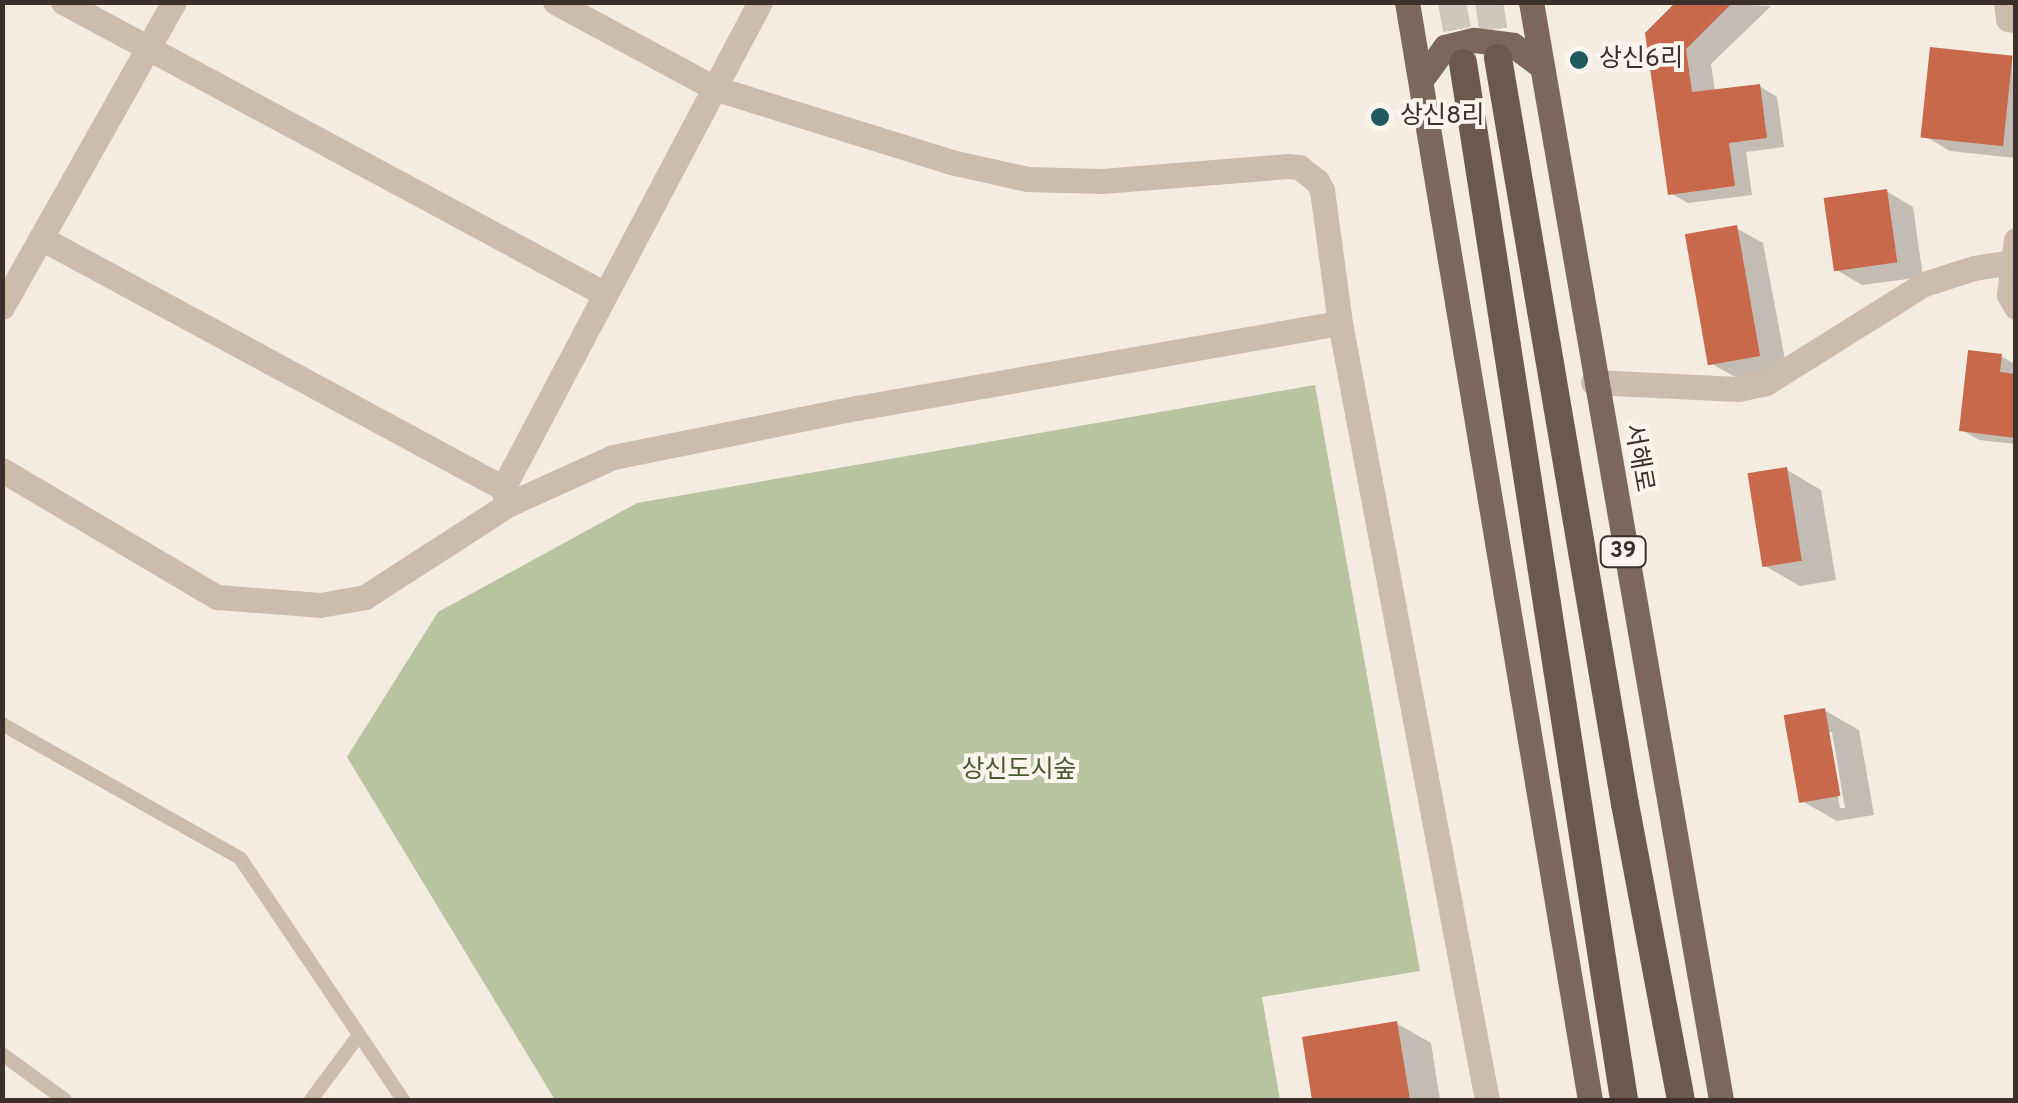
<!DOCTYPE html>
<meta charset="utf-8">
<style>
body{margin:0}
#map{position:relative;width:2018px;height:1103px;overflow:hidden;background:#f4ebe1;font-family:Overpass,"Noto Sans KR",sans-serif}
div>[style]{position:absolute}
.green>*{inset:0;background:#b8c4a0}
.shadow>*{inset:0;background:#0003}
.building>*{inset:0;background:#c8694b;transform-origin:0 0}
.trunk-tunnel>*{height:28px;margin-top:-14px;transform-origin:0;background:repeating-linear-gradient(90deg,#cfc6bd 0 28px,transparent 0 42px)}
.service>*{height:14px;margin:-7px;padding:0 7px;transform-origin:7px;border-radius:7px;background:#cdbbac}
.minor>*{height:25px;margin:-12.5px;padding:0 12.5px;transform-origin:12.5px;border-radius:12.5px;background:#cdbbac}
.primary>*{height:25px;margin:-12.5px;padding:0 12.5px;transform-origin:12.5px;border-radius:12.5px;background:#7d675c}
.trunk>*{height:28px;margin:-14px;padding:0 14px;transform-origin:14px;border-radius:14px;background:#6c584f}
.dots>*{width:28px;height:28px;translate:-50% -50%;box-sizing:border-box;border:5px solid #fbf5ee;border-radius:50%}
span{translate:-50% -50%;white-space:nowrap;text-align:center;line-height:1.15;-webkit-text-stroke:8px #fbf5ee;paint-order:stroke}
.shield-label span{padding:2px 8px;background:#fbf5ee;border:2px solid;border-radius:8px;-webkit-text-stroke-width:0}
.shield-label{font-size:22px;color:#3b302b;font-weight:700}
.poi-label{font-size:25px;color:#3b302b}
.left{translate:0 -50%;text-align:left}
.street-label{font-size:25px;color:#3b302b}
.park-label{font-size:25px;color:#4a5a2e}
.frame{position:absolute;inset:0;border:5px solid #3b302b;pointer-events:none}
</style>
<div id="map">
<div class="green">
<i style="clip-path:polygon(1315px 385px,1420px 971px,1262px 997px,1280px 1100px,555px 1100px,347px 757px,438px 612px,637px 503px)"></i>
</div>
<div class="shadow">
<i style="clip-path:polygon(1679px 2px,1771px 6px,1711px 64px,1715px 92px,1759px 86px,1777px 97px,1784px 147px,1746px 152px,1752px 195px,1688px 203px,1670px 193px)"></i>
<i style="clip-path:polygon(2012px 59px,2016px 158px,1950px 151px,1923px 135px)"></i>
<i style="clip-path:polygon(1886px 191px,1913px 207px,1923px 277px,1862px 285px,1835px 269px)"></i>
<i style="clip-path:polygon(1736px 228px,1763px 243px,1787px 370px,1739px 379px,1712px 364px)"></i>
<i style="clip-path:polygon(2001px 356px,2016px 365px,2016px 444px,1979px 440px,1962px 430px)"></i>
<i style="clip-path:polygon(1787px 470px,1821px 490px,1836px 580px,1800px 586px,1765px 566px)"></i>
<i style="clip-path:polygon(evenodd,1824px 710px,1859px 730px,1874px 815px,1837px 821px,1802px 801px,1824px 710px,1827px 732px,1832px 732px,1845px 808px,1840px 808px,1827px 732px)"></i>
<i style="clip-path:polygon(1396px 1023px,1431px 1043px,1440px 1100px,1315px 1100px,1304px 1039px)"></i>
</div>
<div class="building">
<i style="clip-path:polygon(1676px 2px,1733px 2px,1686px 49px,1692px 92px,1760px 84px,1767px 138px,1729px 143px,1735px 186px,1668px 195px,1645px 33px)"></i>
<i style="left:1930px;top:47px;width:83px;height:91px;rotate:6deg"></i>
<i style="left:1887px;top:189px;width:74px;height:64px;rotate:82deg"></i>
<i style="left:1737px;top:225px;width:133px;height:53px;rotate:80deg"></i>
<i style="clip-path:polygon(1968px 350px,2002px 354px,2000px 372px,2016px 374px,2016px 438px,1959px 431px)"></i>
<i style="left:1787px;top:467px;width:95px;height:40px;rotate:81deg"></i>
<i style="left:1825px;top:708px;width:89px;height:42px;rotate:80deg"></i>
<i style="clip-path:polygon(1397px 1021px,1410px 1100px,1312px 1100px,1302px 1037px)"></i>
</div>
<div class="trunk-tunnel">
<i style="left:1452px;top:2px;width:62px;rotate:79.8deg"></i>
<i style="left:1489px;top:2px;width:57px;rotate:80.9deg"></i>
</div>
<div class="service">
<i style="left:2px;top:724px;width:273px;rotate:29.4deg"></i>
<i style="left:240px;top:858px;width:292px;rotate:56deg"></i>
<i style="left:2px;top:1054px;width:78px;rotate:36.1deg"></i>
<i style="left:311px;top:1100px;width:81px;rotate:-53.6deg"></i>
</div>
<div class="minor">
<i style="left:63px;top:2px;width:616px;rotate:28.31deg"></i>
<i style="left:555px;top:2px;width:181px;rotate:28.4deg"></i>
<i style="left:714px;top:88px;width:248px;rotate:17.3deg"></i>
<i style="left:951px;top:162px;width:78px;rotate:12.6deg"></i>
<i style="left:1027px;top:179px;width:75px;rotate:1.5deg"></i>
<i style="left:1102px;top:181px;width:186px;rotate:-4.6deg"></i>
<i style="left:1287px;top:166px;width:12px;rotate:5deg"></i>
<i style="left:1299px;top:167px;width:23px;rotate:38deg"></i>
<i style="left:1317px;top:181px;width:10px;rotate:61deg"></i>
<i style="left:1322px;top:190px;width:134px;rotate:82.3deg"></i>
<i style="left:1340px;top:323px;width:791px;rotate:79.29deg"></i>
<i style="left:2006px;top:2px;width:17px;rotate:83deg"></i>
<i style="left:2008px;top:19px;width:8px;rotate:7deg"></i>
<i style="left:41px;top:238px;width:525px;rotate:28.42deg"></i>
<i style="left:2016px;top:240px;width:55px;rotate:97.3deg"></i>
<i style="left:2009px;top:295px;width:14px;rotate:60deg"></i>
<i style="left:2px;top:307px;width:350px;rotate:-60.6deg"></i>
<i style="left:1593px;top:382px;width:145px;rotate:2.8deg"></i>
<i style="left:1738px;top:389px;width:29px;rotate:-12deg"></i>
<i style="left:1766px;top:383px;width:186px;rotate:-32.1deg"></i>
<i style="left:1924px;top:284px;width:52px;rotate:-17.7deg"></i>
<i style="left:1974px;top:268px;width:39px;rotate:-9deg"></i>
<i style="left:2px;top:470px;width:250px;rotate:30.6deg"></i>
<i style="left:217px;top:597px;width:103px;rotate:4.4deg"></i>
<i style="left:320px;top:605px;width:46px;rotate:-10.1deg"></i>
<i style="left:365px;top:597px;width:169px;rotate:-32.9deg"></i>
<i style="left:507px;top:505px;width:116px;rotate:-24.4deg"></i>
<i style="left:613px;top:457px;width:249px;rotate:-11.4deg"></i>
<i style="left:857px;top:408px;width:490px;rotate:-10deg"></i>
<i style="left:507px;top:505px;width:17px;rotate:-103deg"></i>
<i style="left:503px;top:488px;width:550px;rotate:-62.13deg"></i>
</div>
<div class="primary">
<i style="left:1407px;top:2px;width:1113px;rotate:80.54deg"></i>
<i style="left:1531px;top:2px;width:1114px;rotate:80.18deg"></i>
<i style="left:1421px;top:80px;width:41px;rotate:-54deg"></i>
<i style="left:1445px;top:47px;width:30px;rotate:-14deg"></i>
<i style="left:1474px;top:40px;width:39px;rotate:7deg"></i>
<i style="left:1513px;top:45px;width:35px;rotate:37deg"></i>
</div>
<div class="trunk">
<i style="left:1498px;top:58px;width:757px;rotate:80.34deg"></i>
<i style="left:1625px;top:804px;width:301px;rotate:79.3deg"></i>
<i style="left:1463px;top:63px;width:1049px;rotate:81.17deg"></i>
</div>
<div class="dots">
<i style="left:1579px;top:60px;background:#1f5a5e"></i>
<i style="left:1380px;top:117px;background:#1f5a5e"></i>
</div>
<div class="shield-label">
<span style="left:1623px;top:552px">39</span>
</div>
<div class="poi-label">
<span class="left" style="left:1599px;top:60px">상신6리</span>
<span class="left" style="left:1400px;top:117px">상신8리</span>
</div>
<div class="street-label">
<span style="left:1637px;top:458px;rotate:80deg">서해로</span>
</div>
<div class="park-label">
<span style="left:1019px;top:771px">상신도시숲</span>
</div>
<div class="frame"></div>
</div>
